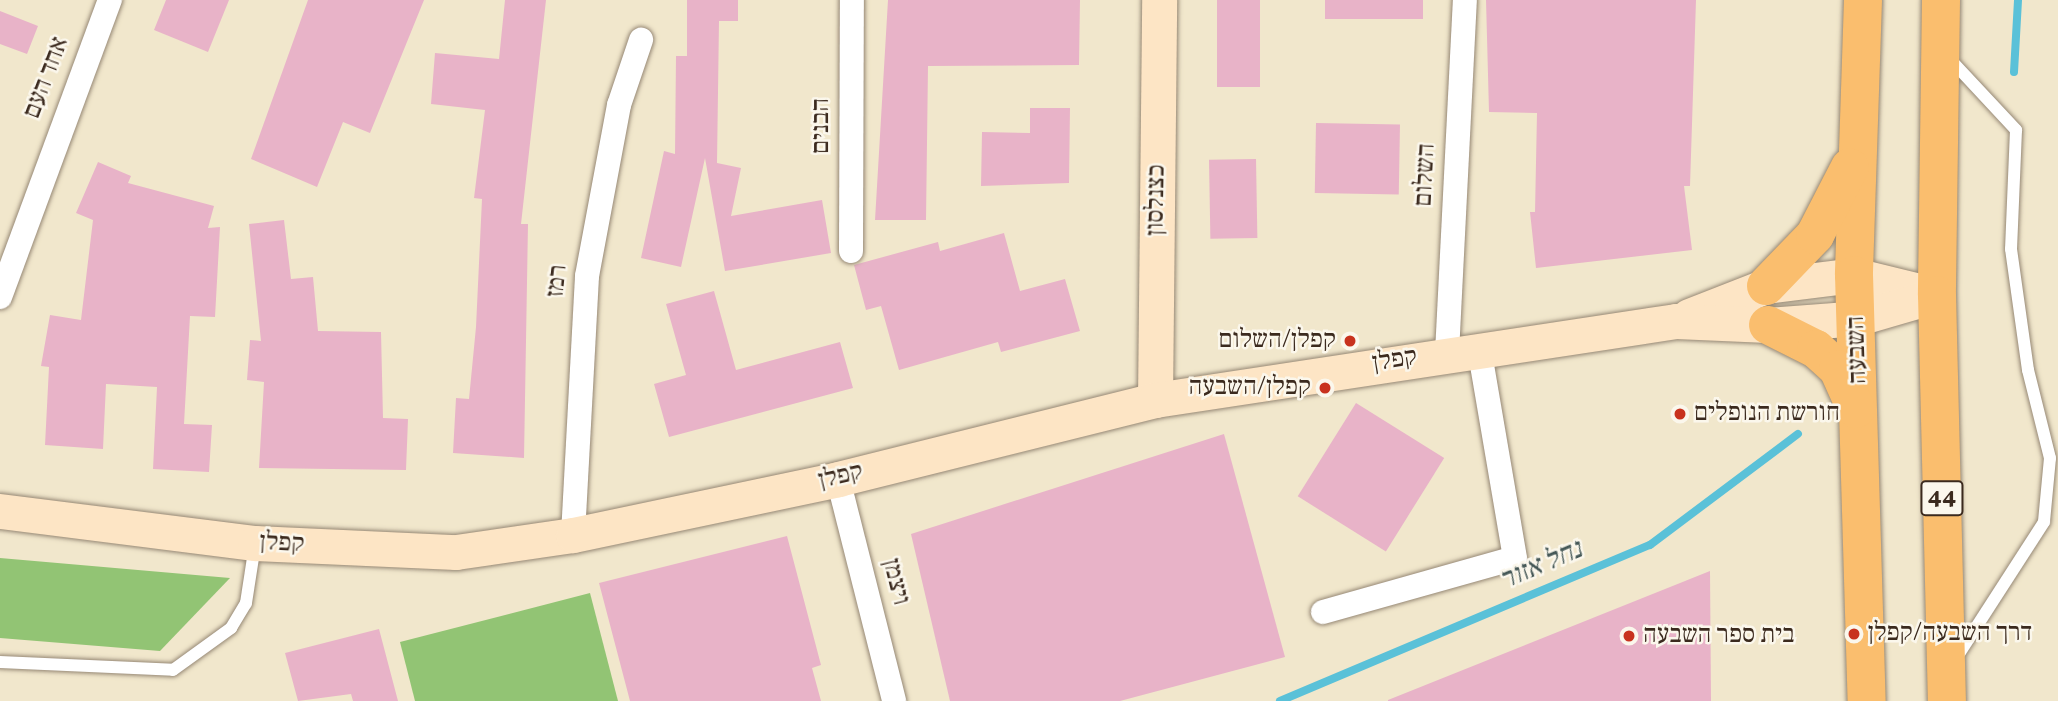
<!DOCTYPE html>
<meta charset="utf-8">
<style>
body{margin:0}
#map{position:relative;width:2058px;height:701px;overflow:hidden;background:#f1e7cc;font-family:Vollkorn,"Frank Ruhl Libre",serif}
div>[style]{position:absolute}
.green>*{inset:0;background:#92c474}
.stream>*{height:8px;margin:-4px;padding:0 4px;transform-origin:4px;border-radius:4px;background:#5ac1d8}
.building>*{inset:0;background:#e8b3c8;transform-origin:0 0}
.roads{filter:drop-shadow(0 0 2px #968875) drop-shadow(0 0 2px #968875)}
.lane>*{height:12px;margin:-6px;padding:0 6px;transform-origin:6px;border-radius:6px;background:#fff}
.street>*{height:24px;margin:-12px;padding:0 12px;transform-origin:12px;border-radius:12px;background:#fff}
.secondary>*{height:35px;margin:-17.5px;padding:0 17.5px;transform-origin:17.5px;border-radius:17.5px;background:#fde5c5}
.highway>*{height:38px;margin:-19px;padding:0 19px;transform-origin:19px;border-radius:19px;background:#fabe6e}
.dots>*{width:19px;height:19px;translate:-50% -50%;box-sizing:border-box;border:4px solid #fbf7ec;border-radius:50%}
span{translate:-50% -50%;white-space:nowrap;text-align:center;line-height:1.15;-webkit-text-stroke:5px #fbf7ec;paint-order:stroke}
.shield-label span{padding:2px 5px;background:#fbf7ec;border:2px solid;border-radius:5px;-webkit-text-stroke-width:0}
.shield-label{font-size:24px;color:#3b2a1e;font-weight:700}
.street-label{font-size:26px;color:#3b2a1e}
.poi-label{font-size:26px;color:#3b2a1e}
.right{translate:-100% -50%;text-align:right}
.left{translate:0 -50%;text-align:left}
.water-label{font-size:28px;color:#445756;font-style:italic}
</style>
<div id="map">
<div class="green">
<i style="clip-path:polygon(0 558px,230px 578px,160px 651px,0 638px)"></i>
<i style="clip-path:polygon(590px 593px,618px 701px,415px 701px,400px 642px)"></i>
</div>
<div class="stream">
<i style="left:2014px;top:72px;width:72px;rotate:-86.8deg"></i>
<i style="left:1280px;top:701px;width:402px;rotate:-22.9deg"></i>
<i style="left:1650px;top:545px;width:185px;rotate:-36.9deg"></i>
</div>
<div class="building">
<i style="clip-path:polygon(166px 0,229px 0,208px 52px,154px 30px)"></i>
<i style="clip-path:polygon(308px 0,424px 0,370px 133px,343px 122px,317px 187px,251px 159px)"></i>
<i style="clip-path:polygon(505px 0,546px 0,521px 224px,528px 224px,524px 458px,453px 453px,456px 398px,469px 399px,476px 327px,482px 199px,474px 198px,485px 110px,431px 104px,435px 53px,499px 59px)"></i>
<i style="clip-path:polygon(687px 0,738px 0,738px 21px,719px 21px,717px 163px,741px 168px,731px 216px,822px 200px,831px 253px,725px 271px,705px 158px,681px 267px,641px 258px,664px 151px,675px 154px,676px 56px,687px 56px)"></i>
<i style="clip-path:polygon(888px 0,1080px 0,1079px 65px,928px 66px,926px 220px,875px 220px)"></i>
<i style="left:1217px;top:0;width:43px;height:87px"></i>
<i style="left:1325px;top:0;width:98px;height:19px"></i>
<i style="clip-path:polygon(1486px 0,1696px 0,1690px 186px,1684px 186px,1692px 250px,1536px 268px,1530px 212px,1535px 212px,1537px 113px,1489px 112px)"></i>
<i style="clip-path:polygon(0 11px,38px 26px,27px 54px,0 44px)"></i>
<i style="clip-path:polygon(1030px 108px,1070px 108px,1069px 183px,981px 186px,982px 132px,1030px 133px)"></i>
<i style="left:1316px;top:123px;width:84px;height:70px;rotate:1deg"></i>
<i style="left:1256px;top:159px;width:79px;height:47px;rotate:89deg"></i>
<i style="clip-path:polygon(98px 162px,131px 176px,128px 183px,214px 206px,208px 228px,220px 227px,215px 317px,190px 316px,184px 424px,212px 425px,209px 472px,153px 469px,157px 387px,106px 384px,103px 449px,45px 445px,49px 367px,41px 366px,50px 315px,81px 320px,93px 220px,76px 213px)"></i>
<i style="clip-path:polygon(284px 220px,291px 279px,313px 277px,318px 331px,381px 332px,383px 418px,408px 419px,406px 470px,259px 468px,264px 382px,247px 380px,250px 340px,261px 341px,249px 224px)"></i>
<i style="clip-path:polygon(1004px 233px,1020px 291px,1065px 279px,1080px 331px,1001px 352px,998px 342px,899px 370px,881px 306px,866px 310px,854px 265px,938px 242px,940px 251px)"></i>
<i style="clip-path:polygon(714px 291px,736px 370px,840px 342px,853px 388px,669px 437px,654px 384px,686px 375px,666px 304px)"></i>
<i style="left:1356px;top:403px;width:104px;height:110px;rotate:32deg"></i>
<i style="clip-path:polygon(1224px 434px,1285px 657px,1120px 701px,950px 701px,911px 534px)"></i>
<i style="clip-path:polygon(787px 536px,821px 665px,812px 668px,821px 701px,630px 701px,599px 583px)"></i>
<i style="clip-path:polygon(1710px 571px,1711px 701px,1388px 701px,1388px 700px)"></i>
<i style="clip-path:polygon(379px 629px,398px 701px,353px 701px,351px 694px,298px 701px,285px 653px)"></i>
</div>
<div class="roads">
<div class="lane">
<i style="left:1948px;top:57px;width:100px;rotate:47deg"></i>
<i style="left:2016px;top:130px;width:119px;rotate:92.4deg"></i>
<i style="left:2011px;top:249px;width:122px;rotate:82deg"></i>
<i style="left:2028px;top:370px;width:91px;rotate:76deg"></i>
<i style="left:2050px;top:458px;width:64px;rotate:95.4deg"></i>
<i style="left:2044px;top:522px;width:161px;rotate:122.8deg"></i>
<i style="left:0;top:662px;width:173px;rotate:2.6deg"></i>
<i style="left:173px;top:670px;width:72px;rotate:-35.9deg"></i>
<i style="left:231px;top:628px;width:29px;rotate:-59deg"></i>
<i style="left:246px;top:603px;width:59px;rotate:-81.2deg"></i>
</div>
<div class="street">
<i style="left:851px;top:251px;width:251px;rotate:-89.8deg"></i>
<i style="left:0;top:297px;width:317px;rotate:-69.7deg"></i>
<i style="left:1447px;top:353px;width:353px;rotate:-87.1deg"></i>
<i style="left:838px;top:479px;width:229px;rotate:75.8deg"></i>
<i style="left:573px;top:535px;width:259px;rotate:-86.9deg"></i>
<i style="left:587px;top:276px;width:174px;rotate:-79.4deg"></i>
<i style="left:619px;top:105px;width:69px;rotate:-71.3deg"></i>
<i style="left:1323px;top:612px;width:199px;rotate:-15.7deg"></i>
<i style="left:1515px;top:558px;width:213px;rotate:-99.7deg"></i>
</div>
<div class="secondary">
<i style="left:1689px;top:316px;width:83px;rotate:-21.3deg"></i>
<i style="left:1766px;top:286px;width:89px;rotate:-7.1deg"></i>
<i style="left:1854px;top:275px;width:84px;rotate:13.7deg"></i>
<i style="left:1155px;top:400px;width:400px;rotate:-89.4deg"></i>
<i style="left:0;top:511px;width:257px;rotate:7.2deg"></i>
<i style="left:255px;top:543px;width:201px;rotate:2.6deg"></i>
<i style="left:456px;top:552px;width:118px;rotate:-8.3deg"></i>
<i style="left:573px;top:535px;width:271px;rotate:-11.9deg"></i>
<i style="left:838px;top:479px;width:327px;rotate:-14deg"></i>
<i style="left:1155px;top:400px;width:527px;rotate:-8.62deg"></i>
<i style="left:1676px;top:321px;width:92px;rotate:2.5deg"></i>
<i style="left:1768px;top:325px;width:90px;rotate:-4.4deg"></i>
<i style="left:1858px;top:318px;width:82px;rotate:-16.2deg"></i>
</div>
<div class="highway">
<i style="left:1863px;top:0;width:275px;rotate:91.9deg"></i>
<i style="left:1854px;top:275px;width:426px;rotate:88.3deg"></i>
<i style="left:1941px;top:0;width:295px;rotate:90.8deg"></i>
<i style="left:1937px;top:295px;width:406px;rotate:88.6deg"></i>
<i style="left:1766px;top:286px;width:71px;rotate:-46.1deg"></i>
<i style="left:1815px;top:235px;width:76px;rotate:-62.8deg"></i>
<i style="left:1768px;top:325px;width:54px;rotate:26.6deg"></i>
<i style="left:1816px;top:349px;width:30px;rotate:42deg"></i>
<i style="left:1838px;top:369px;width:44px;rotate:65.8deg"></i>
</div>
</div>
<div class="dots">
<i style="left:1350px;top:341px;background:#c8321e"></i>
<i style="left:1325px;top:388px;background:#c8321e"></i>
<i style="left:1680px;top:414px;background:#c8321e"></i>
<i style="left:1854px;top:634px;background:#c8321e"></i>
<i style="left:1629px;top:636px;background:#c8321e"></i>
</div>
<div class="shield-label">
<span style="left:1942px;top:498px">44</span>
</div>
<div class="street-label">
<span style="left:47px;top:78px;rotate:-69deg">אחד העם</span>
<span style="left:822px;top:126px;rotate:-90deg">הבנים</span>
<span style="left:1426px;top:175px;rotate:-87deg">השלום</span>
<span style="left:1157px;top:200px;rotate:-89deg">כצנלסון</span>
<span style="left:558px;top:281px;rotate:-84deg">רמז</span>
<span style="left:1858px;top:350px;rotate:-92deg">השבעה</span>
<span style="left:1395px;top:361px;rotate:-9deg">קפלן</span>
<span style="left:841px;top:477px;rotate:-13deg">קפלן</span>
<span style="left:282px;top:544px;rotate:3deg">קפלן</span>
<span style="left:895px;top:582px;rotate:76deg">ויצמן</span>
</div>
<div class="poi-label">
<span class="right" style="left:1336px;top:341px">קפלן/השלום</span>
<span class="right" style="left:1311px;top:388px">קפלן/השבעה</span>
<span class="left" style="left:1694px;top:414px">חורשת הנופלים</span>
<span class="left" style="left:1868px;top:634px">דרך השבעה/קפלן</span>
<span class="left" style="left:1643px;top:636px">בית ספר השבעה</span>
</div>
<div class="water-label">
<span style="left:1541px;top:566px;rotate:-23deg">נחל אזור</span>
</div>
</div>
